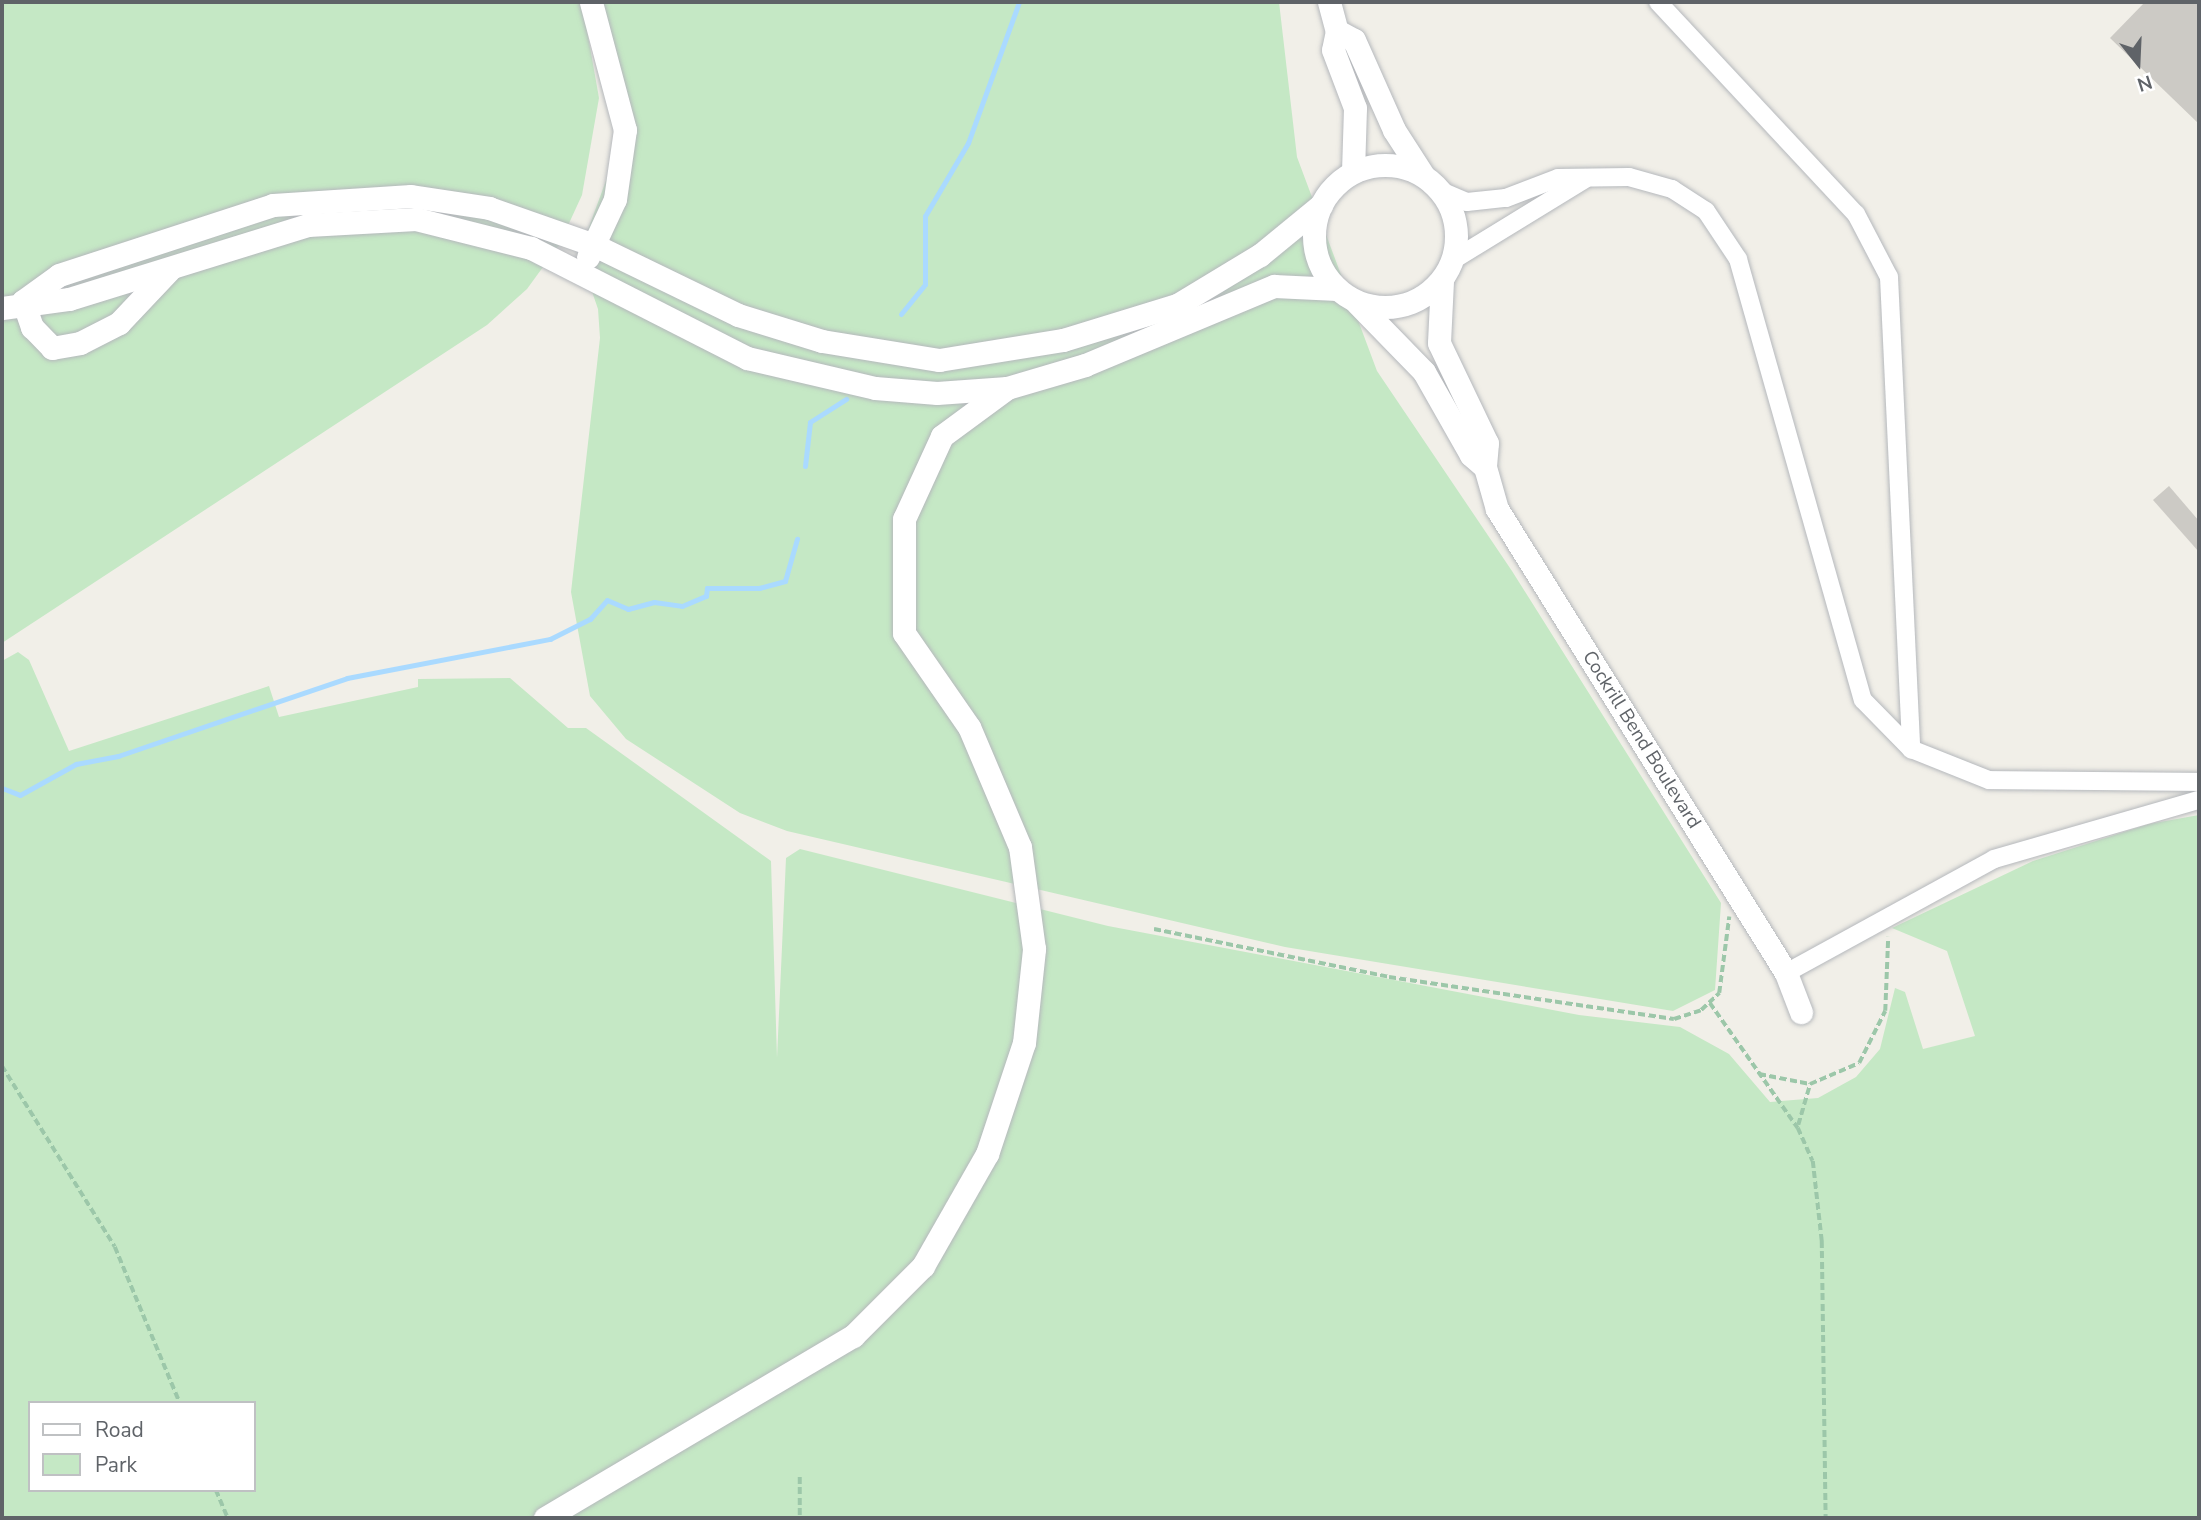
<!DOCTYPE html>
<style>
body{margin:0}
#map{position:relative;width:2201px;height:1520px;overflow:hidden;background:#f1efe8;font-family:"Nunito Sans",sans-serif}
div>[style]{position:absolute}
.green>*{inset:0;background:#c5e8c5}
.stream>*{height:5px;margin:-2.5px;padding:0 2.5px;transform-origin:2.5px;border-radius:2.5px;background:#aadaff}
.building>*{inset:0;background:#cccac5}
.path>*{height:3.5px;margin-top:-1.75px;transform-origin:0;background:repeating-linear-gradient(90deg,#9cc7a9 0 7px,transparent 0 10.5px)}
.roads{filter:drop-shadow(0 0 2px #b5b8bc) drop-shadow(0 0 2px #b5b8bc)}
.minor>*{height:18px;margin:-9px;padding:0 9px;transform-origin:9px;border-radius:9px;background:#fff}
.tertiary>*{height:23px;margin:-11.5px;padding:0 11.5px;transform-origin:11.5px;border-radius:11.5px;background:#fff}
.tertiary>.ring{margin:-11.5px;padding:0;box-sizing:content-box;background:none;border:23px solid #fff;border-radius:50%}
span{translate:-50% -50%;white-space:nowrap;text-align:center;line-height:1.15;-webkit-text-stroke:5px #fff;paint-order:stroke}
.street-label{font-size:19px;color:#5f6368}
.frame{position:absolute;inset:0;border:4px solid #5f6368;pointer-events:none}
.legend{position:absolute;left:28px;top:1401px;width:228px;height:91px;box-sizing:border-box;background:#fff;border:2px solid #bfc1c3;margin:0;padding:9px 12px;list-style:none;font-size:21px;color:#5f6368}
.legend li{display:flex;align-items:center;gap:14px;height:35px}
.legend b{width:35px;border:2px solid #bfc1c3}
.north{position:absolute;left:2103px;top:28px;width:70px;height:70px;-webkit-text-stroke:5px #fff;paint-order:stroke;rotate:162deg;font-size:19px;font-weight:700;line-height:28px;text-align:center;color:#5f6368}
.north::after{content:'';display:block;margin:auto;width:24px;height:32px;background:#5f6368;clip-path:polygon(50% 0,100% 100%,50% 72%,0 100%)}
</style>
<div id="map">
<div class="green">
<i style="clip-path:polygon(2px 2px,582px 2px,599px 98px,582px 195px,559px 245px,527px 289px,487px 325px,2px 643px)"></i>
<i style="clip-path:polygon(601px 2px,1279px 2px,1297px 157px,1377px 371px,1512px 571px,1721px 903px,1715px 990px,1673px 1011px,1285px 947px,787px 831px,740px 813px,626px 739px,590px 696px,571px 592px,600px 338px,598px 309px,579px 254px,611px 167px,617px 124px)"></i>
<i style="clip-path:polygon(evenodd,18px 652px,29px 660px,69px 751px,269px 686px,279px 717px,418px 687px,418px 679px,510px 678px,568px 728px,586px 728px,771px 861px,777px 1058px,786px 858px,800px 849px,1108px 926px,1579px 1015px,1680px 1027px,1729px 1054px,1770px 1102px,1818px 1098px,1856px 1077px,1880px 1049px,1895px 988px,1905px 992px,1923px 1049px,1975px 1036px,1947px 951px,1892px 928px,2033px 861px,2149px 824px,2199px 815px,2199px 1518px,2px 1518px,2px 661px,18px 652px,30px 1403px,254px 1403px,254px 1490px,30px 1490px,30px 1403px)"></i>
</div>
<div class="stream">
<i style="left:901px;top:314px;width:38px;rotate:-51deg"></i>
<i style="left:925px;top:284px;width:68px;rotate:-90deg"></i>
<i style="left:925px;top:216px;width:85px;rotate:-59.5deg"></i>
<i style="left:968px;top:143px;width:150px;rotate:-70.1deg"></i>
<i style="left:805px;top:466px;width:44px;rotate:-83.5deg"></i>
<i style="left:810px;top:422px;width:43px;rotate:-32.6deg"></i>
<i style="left:2px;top:788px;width:19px;rotate:21deg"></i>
<i style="left:20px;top:795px;width:64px;rotate:-29deg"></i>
<i style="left:76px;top:764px;width:43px;rotate:-10.8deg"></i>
<i style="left:118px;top:756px;width:242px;rotate:-18.8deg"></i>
<i style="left:347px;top:678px;width:207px;rotate:-10.9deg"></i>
<i style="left:550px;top:639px;width:45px;rotate:-26.6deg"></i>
<i style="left:590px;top:619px;width:25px;rotate:-48deg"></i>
<i style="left:607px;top:600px;width:23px;rotate:23deg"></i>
<i style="left:628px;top:609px;width:27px;rotate:-15deg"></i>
<i style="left:654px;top:602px;width:28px;rotate:8deg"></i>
<i style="left:682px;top:606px;width:26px;rotate:-23deg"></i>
<i style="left:706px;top:596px;width:8px;rotate:-83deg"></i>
<i style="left:707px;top:588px;width:52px"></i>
<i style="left:759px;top:588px;width:27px;rotate:-15deg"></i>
<i style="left:785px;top:581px;width:44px;rotate:-74.1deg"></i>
</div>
<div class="building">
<i style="clip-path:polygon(2145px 2px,2199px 2px,2199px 124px,2110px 38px)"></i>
<i style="clip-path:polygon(2169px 486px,2199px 521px,2199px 552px,2153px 500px)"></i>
</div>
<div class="path">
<i style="left:1154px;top:929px;width:240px;rotate:11.5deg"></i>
<i style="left:1389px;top:977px;width:288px;rotate:8.4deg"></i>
<i style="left:1674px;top:1019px;width:28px;rotate:-18deg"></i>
<i style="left:1701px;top:1010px;width:25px;rotate:-43deg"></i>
<i style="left:1719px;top:993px;width:77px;rotate:-82.5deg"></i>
<i style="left:1710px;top:1003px;width:153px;rotate:54.9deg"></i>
<i style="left:1798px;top:1128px;width:36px;rotate:66deg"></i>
<i style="left:1813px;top:1161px;width:81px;rotate:83.6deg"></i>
<i style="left:1822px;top:1241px;width:277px;rotate:89.2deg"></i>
<i style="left:2px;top:1066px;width:213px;rotate:58deg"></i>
<i style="left:115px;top:1247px;width:169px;rotate:67.4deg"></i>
<i style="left:1759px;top:1074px;width:52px;rotate:11.1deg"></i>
<i style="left:1810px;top:1084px;width:53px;rotate:-23.2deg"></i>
<i style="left:1859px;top:1063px;width:58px;rotate:-63.4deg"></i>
<i style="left:1885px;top:1011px;width:74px;rotate:-87.7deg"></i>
<i style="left:1798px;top:1125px;width:43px;rotate:-73.7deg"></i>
<i style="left:800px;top:1477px;width:41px;rotate:90deg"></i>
<i style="left:216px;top:1490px;width:30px;rotate:67deg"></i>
</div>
<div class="roads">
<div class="minor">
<i style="left:1658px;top:2px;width:290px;rotate:47deg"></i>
<i style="left:1856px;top:214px;width:71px;rotate:62.4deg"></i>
<i style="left:1889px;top:277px;width:473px;rotate:87.3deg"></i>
<i style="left:1441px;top:191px;width:28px;rotate:23deg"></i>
<i style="left:1467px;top:202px;width:39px;rotate:-6deg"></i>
<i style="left:1506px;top:198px;width:56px;rotate:-21deg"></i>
<i style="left:1558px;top:178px;width:71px;rotate:-0.8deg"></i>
<i style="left:1629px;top:177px;width:45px;rotate:15.6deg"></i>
<i style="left:1672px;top:189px;width:40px;rotate:32.9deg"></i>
<i style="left:1706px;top:211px;width:58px;rotate:56.3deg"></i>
<i style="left:1738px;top:259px;width:458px;rotate:74.2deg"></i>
<i style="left:1863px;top:700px;width:69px;rotate:45.6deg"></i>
<i style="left:1911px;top:749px;width:84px;rotate:21.7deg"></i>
<i style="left:1989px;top:780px;width:210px;rotate:0.5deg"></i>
<i style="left:1453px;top:260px;width:155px;rotate:-31.5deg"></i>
<i style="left:1786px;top:973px;width:237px;rotate:-28.7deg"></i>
<i style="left:1994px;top:859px;width:213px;rotate:-16.1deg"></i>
</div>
<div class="tertiary">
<i style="left:1329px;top:2px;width:30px;rotate:75deg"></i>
<i style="left:1337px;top:31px;width:19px;rotate:102deg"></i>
<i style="left:1333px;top:50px;width:62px;rotate:69.2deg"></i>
<i style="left:1355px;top:108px;width:64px;rotate:91.8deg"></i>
<i style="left:1337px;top:31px;width:19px;rotate:28deg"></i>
<i style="left:1354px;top:40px;width:98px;rotate:66deg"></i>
<i style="left:1394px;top:130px;width:54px;rotate:57.2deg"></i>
<i class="ring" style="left:1314px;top:165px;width:119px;height:119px"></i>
<i style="left:588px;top:257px;width:64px;rotate:-65deg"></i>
<i style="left:615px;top:199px;width:70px;rotate:-81.8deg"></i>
<i style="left:625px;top:130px;width:132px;rotate:-104.9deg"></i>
<i style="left:1442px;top:281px;width:62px;rotate:92.8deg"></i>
<i style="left:1439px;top:343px;width:111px;rotate:64.4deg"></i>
<i style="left:1487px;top:443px;width:24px;rotate:95deg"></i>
<i style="left:1485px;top:467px;width:44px;rotate:74.1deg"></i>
<i style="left:1497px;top:509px;width:547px;rotate:58.08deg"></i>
<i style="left:1786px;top:973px;width:42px;rotate:69deg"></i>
<i style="left:23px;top:301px;width:44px;rotate:-35.8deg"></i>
<i style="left:59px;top:275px;width:225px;rotate:-18.1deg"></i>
<i style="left:273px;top:205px;width:138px;rotate:-3.7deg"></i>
<i style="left:411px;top:196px;width:79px;rotate:8.7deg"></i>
<i style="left:489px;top:208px;width:111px;rotate:19.4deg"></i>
<i style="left:594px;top:245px;width:160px;rotate:25.9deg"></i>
<i style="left:738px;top:315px;width:88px;rotate:17.2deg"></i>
<i style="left:822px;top:341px;width:119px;rotate:9.2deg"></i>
<i style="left:939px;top:360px;width:126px;rotate:-9.2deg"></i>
<i style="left:1063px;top:340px;width:119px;rotate:-17.1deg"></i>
<i style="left:1177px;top:305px;width:97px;rotate:-31.1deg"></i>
<i style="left:1260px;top:255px;width:79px;rotate:-39.3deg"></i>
<i style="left:23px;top:301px;width:28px;rotate:71deg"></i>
<i style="left:32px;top:327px;width:29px;rotate:46deg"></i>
<i style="left:52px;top:348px;width:28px;rotate:-10deg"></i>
<i style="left:80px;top:343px;width:44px;rotate:-27.1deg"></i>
<i style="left:119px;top:323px;width:74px;rotate:-46.6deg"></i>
<i style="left:1357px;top:303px;width:96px;rotate:45.8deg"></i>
<i style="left:1424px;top:372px;width:95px;rotate:60.5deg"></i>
<i style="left:1471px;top:455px;width:18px;rotate:41deg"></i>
<i style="left:2px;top:308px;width:68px;rotate:-7.7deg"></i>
<i style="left:69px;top:299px;width:250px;rotate:-17.2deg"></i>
<i style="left:308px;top:225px;width:108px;rotate:-3.2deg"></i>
<i style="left:416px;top:219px;width:119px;rotate:14.2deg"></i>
<i style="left:531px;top:248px;width:242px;rotate:27deg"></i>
<i style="left:747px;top:358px;width:131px;rotate:13.2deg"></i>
<i style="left:875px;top:388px;width:62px;rotate:4.6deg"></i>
<i style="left:937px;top:393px;width:70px;rotate:-4.1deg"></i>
<i style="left:545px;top:1518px;width:358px;rotate:-30.6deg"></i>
<i style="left:853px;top:1336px;width:99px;rotate:-45deg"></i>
<i style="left:923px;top:1266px;width:129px;rotate:-60.3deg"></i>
<i style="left:987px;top:1154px;width:117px;rotate:-71.6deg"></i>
<i style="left:1024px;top:1043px;width:95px;rotate:-83.9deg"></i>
<i style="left:1034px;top:949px;width:103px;rotate:-97.8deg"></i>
<i style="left:1020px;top:847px;width:130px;rotate:-113deg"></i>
<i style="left:969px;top:727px;width:114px;rotate:-124.7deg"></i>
<i style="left:904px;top:633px;width:114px;rotate:-90deg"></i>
<i style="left:904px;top:519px;width:91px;rotate:-65.4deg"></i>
<i style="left:942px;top:436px;width:81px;rotate:-36.4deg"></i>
<i style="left:1007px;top:388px;width:81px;rotate:-16.4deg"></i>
<i style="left:1085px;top:365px;width:205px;rotate:-22.7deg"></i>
<i style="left:1274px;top:286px;width:63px;rotate:2.7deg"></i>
</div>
</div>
<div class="street-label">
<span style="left:1641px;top:740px;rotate:58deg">Cockrill Bend Boulevard</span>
</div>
<div class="frame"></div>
<ul class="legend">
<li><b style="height:9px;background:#fff"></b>Road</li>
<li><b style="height:19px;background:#c5e8c5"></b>Park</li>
</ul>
<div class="north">N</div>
</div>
